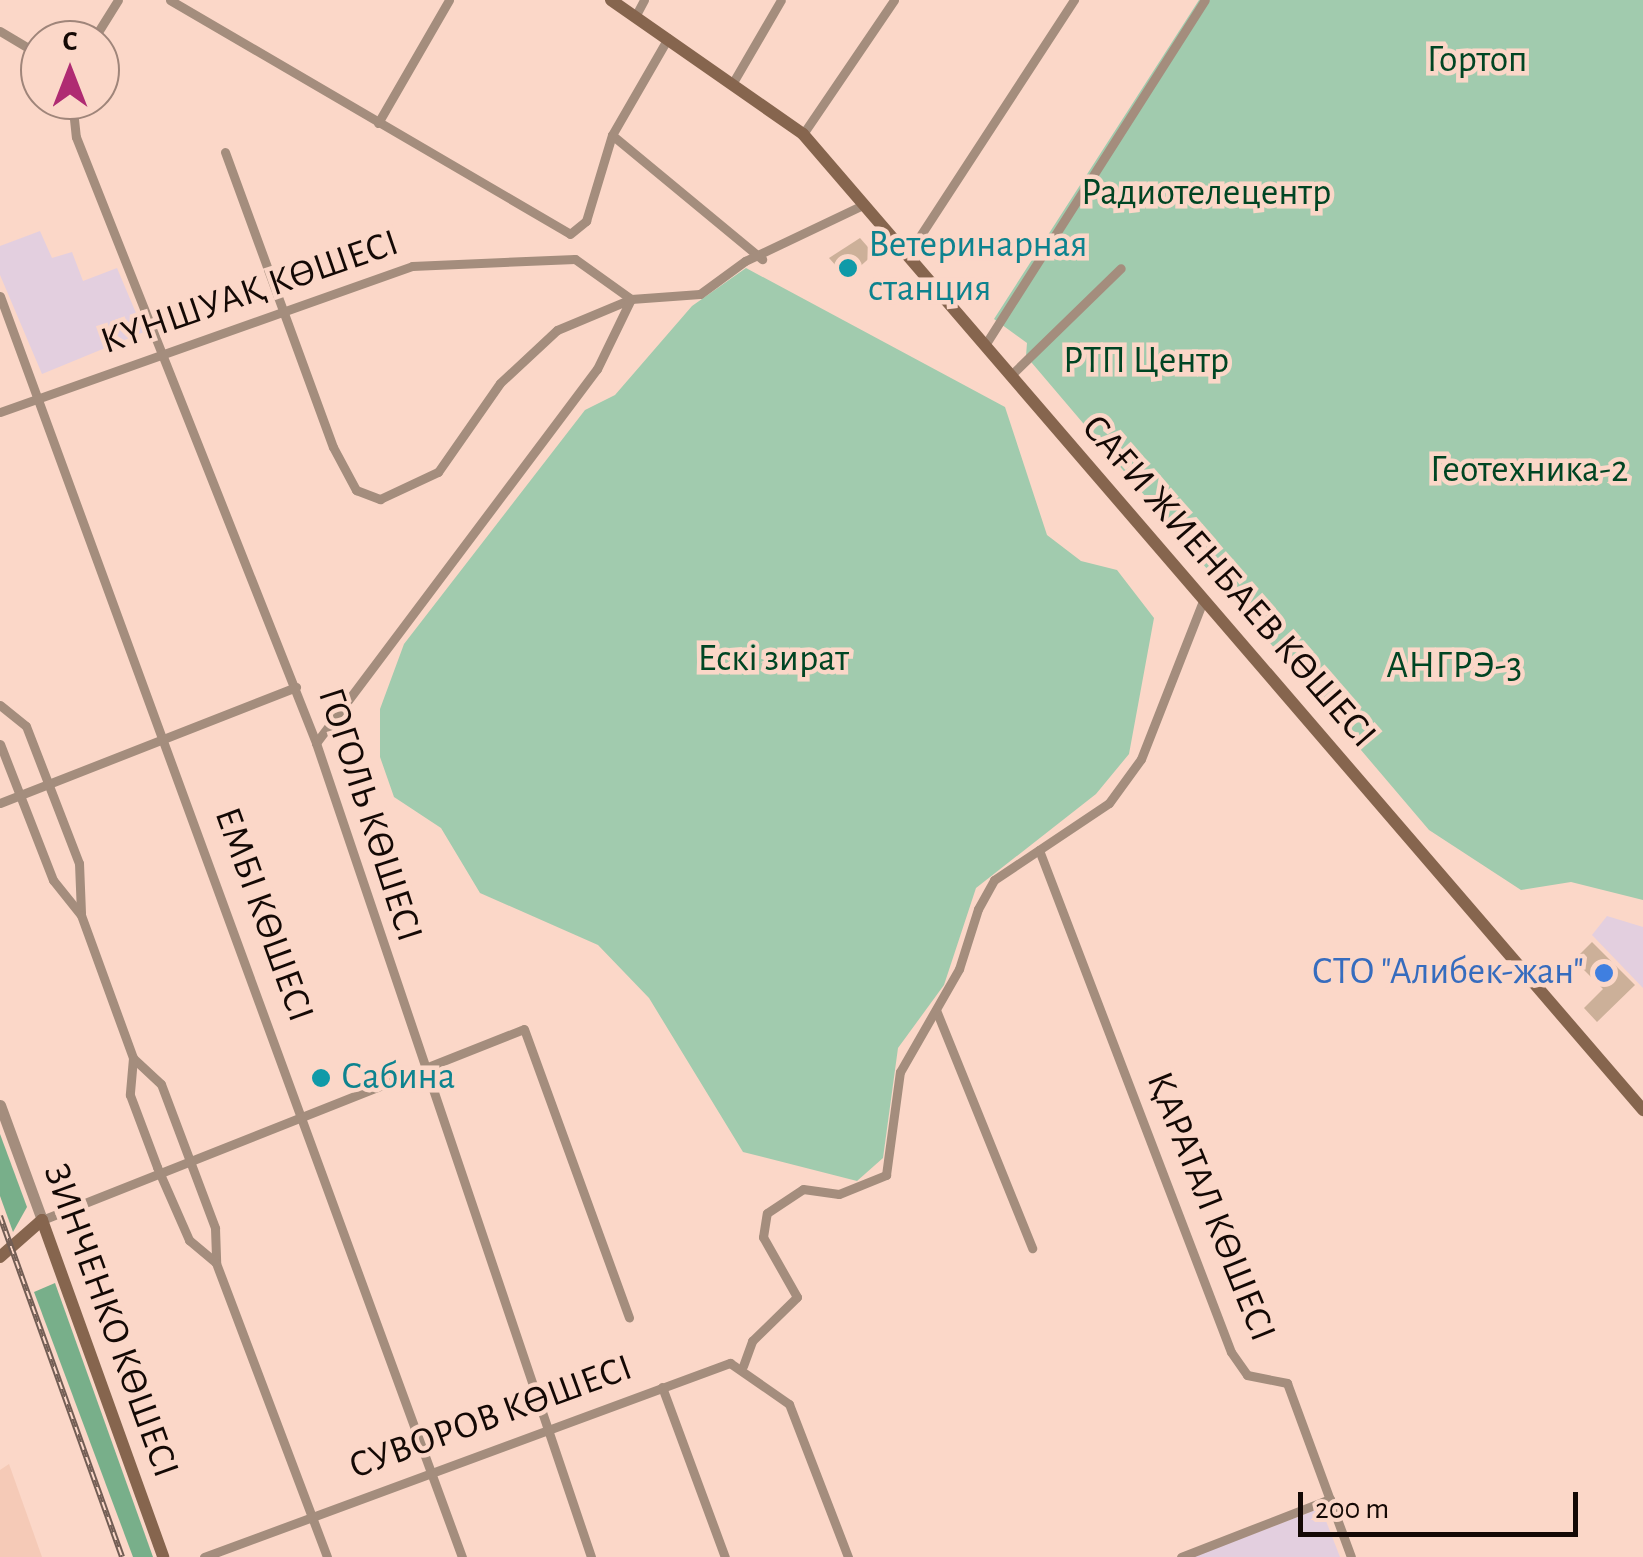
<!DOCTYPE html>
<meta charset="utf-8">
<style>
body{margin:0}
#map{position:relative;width:1643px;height:1557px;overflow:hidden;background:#fbd7c8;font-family:"Alegreya Sans",sans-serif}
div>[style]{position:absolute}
.built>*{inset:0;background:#f5cab7}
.education>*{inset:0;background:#e3cfdf}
.green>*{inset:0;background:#a1cbae}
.forest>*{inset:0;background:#78af8a}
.building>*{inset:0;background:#ccb099}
.minor>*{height:9px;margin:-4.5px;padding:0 4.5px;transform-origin:4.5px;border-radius:4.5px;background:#a48d7d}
.tertiary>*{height:11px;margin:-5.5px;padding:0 5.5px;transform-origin:5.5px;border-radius:5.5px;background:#a48d7d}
.secondary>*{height:12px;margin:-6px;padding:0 6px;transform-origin:6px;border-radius:6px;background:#86654e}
.rail>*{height:6px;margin-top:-3px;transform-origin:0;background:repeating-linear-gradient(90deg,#fbd7c8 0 8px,#725d54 0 16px);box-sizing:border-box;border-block:2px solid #725d54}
.dots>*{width:28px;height:28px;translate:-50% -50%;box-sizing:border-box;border:5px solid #fbd7c8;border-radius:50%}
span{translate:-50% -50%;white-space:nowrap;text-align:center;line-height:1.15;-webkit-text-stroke:9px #fbd7c8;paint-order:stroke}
.park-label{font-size:38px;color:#004523}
.culture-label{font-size:38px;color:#0d838f}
.left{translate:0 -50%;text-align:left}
.street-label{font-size:38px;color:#140905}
.shop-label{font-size:38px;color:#366cbe}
.right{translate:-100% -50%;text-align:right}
.north{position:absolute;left:20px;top:20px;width:100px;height:100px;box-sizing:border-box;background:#fbd7c8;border:2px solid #9f857a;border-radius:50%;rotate:0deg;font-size:28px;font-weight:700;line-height:40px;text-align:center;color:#140905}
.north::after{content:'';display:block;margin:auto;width:35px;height:45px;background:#af2b72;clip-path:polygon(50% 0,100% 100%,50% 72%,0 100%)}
.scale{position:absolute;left:1298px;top:1492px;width:280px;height:45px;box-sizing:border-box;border:5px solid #140905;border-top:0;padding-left:12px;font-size:30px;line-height:35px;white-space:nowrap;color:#140905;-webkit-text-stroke:8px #fbd7c8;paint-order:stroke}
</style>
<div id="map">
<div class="built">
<i style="clip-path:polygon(9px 1464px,42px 1557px,0 1557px,0 1470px)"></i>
</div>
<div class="education">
<i style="clip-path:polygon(40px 231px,52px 258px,72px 252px,83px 281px,117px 268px,144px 332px,42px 374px,0 275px,0 246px)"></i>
<i style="clip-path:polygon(1607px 916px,1643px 927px,1643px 988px,1592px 935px)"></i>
<i style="clip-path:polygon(1321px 1508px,1340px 1557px,1193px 1557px)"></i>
</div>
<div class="green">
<i style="clip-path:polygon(1199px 0,1643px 0,1643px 900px,1571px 882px,1521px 890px,1429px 830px,1026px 356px,1027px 343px,994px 319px)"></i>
<i style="clip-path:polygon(746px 268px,1005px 407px,1047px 535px,1081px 561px,1117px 570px,1154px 618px,1129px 754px,1096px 794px,976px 888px,944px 985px,898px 1048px,883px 1158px,857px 1181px,743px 1152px,649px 998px,598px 945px,480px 893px,441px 828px,394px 797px,380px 757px,380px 709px,404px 644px,585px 410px,615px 395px,692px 306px)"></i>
</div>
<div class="forest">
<i style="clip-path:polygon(0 1134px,27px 1207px,13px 1232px,0 1196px)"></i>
<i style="clip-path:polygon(55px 1283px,153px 1557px,133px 1557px,34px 1292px)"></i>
</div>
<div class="building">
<i style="clip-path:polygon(860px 238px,874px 254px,847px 278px,829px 258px)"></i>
<i style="clip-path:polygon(1592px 942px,1635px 985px,1597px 1022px,1584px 1008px,1603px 989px,1574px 960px)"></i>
</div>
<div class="minor">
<i style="left:170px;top:0;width:463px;rotate:30.3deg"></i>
<i style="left:636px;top:15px;width:17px;rotate:-62deg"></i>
<i style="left:0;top:31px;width:47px;rotate:31deg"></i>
<i style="left:93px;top:40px;width:47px;rotate:-58deg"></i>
<i style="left:735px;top:79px;width:91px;rotate:-59.8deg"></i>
<i style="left:72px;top:100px;width:37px;rotate:84deg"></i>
<i style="left:76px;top:137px;width:652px;rotate:68.39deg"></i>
<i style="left:316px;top:743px;width:859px;rotate:71.33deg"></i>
<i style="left:378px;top:123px;width:142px;rotate:-60deg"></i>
<i style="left:803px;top:134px;width:162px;rotate:-55.8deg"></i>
<i style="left:612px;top:135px;width:195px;rotate:39.6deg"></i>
<i style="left:225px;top:152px;width:314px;rotate:69.9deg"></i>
<i style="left:333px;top:447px;width:49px;rotate:61.9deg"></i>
<i style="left:356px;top:490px;width:26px;rotate:21deg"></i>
<i style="left:380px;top:499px;width:64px;rotate:-25deg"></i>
<i style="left:438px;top:472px;width:108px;rotate:-55.1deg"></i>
<i style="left:500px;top:383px;width:78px;rotate:-42.9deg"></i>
<i style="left:557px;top:330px;width:80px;rotate:-22.7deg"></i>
<i style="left:631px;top:299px;width:69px;rotate:-4.1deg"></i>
<i style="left:700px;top:294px;width:56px;rotate:-36.3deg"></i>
<i style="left:745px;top:261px;width:131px;rotate:-25.4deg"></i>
<i style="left:570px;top:234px;width:21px;rotate:-39deg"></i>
<i style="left:586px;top:221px;width:90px;rotate:-73.2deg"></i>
<i style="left:612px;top:135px;width:112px;rotate:-60deg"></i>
<i style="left:907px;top:256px;width:306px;rotate:-56.9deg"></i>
<i style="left:0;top:296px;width:1343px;rotate:69.88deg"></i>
<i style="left:985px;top:345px;width:409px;rotate:-57.5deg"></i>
<i style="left:1011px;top:375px;width:153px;rotate:-44.2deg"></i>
<i style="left:0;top:412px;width:437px;rotate:-19.5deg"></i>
<i style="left:412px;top:266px;width:163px;rotate:-2.5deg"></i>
<i style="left:575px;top:259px;width:69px;rotate:35.5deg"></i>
<i style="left:0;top:705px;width:33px;rotate:39deg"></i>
<i style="left:26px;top:726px;width:147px;rotate:68.9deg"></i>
<i style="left:79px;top:863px;width:50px;rotate:87.7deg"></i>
<i style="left:316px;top:743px;width:468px;rotate:-53.1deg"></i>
<i style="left:597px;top:369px;width:78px;rotate:-64.1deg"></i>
<i style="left:0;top:744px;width:146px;rotate:68.7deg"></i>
<i style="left:53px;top:880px;width:45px;rotate:51.3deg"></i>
<i style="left:81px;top:915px;width:152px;rotate:70deg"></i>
<i style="left:133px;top:1058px;width:38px;rotate:43deg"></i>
<i style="left:161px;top:1084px;width:154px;rotate:69.4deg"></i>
<i style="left:215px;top:1228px;width:35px;rotate:88deg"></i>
<i style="left:216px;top:1263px;width:314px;rotate:69.3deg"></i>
<i style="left:0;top:803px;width:318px;rotate:-21.4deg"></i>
<i style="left:1039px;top:850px;width:537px;rotate:69.07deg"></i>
<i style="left:1231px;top:1352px;width:28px;rotate:55deg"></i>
<i style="left:1247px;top:1375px;width:41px;rotate:11.3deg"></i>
<i style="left:1287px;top:1383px;width:185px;rotate:69.8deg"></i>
<i style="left:936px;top:1010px;width:257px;rotate:68deg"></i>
<i style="left:133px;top:1058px;width:37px;rotate:95deg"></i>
<i style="left:130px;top:1095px;width:77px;rotate:69.4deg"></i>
<i style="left:157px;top:1167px;width:80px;rotate:66.3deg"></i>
<i style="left:189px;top:1240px;width:35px;rotate:40deg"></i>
<i style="left:42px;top:1220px;width:518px;rotate:-21.62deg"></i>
<i style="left:524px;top:1029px;width:307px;rotate:70deg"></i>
<i style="left:743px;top:1366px;width:27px;rotate:-70deg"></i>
<i style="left:752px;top:1341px;width:63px;rotate:-44.4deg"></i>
<i style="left:797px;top:1297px;width:69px;rotate:-119.5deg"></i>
<i style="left:763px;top:1237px;width:24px;rotate:-81deg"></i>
<i style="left:767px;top:1213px;width:43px;rotate:-33.7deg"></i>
<i style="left:803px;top:1189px;width:36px;rotate:8deg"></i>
<i style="left:839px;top:1194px;width:51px;rotate:-22deg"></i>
<i style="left:886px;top:1175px;width:104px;rotate:-82.3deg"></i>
<i style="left:900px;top:1072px;width:119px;rotate:-60.2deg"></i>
<i style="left:959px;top:969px;width:63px;rotate:-72.4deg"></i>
<i style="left:978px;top:909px;width:33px;rotate:-61deg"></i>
<i style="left:994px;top:880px;width:138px;rotate:-33.8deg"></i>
<i style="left:1109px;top:803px;width:54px;rotate:-54deg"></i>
<i style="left:1141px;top:759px;width:168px;rotate:-68.6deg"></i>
<i style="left:662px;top:1387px;width:181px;rotate:69.7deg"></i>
<i style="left:204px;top:1557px;width:561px;rotate:-20.25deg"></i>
<i style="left:730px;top:1363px;width:72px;rotate:34.8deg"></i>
<i style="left:789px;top:1404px;width:164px;rotate:68.9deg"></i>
<i style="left:1181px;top:1557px;width:160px;rotate:-21.3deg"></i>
</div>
<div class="tertiary">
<i style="left:0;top:1105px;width:122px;rotate:69.9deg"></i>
</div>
<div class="secondary">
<i style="left:611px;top:0;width:234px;rotate:34.9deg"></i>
<i style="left:803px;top:134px;width:1288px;rotate:49.28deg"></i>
<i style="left:0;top:1257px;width:56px;rotate:-41.4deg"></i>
<i style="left:42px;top:1220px;width:358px;rotate:70.2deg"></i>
</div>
<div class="rail">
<i style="left:0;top:1216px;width:362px;rotate:70.3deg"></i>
</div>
<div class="dots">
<i style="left:848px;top:268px;background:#0f9aa8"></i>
<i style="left:1604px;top:973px;background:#3f7fe0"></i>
<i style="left:321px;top:1078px;background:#0f9aa8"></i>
</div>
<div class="park-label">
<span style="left:1477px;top:61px">Гортоп</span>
<span style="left:1206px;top:194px">Радиотелецентр</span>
<span style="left:1146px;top:362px">РТП Центр</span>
<span style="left:1529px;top:471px">Геотехника-2</span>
<span style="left:773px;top:660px">Ескі зират</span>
<span style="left:1454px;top:667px">АНГРЭ-3</span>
</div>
<div class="culture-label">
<span class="left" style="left:868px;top:268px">Ветеринарная<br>станция</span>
<span class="left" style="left:341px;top:1078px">Сабина</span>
</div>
<div class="street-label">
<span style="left:250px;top:293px;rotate:-19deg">КҮНШУАҚ КӨШЕСІ</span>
<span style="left:1228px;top:582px;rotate:49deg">САҒИ ЖИЕНБАЕВ КӨШЕСІ</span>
<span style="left:369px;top:815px;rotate:72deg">ГОГОЛЬ КӨШЕСІ</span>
<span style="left:263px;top:915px;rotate:70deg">ЕМБІ КӨШЕСІ</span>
<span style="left:1210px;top:1207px;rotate:68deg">ҚАРАТАЛ КӨШЕСІ</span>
<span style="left:110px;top:1321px;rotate:70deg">ЗИНЧЕНКО КӨШЕСІ</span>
<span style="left:491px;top:1418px;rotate:-20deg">СУВОРОВ КӨШЕСІ</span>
</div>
<div class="shop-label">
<span class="right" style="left:1584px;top:973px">СТО "Алибек-жан"</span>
</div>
<div class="north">С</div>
<div class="scale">200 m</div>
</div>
